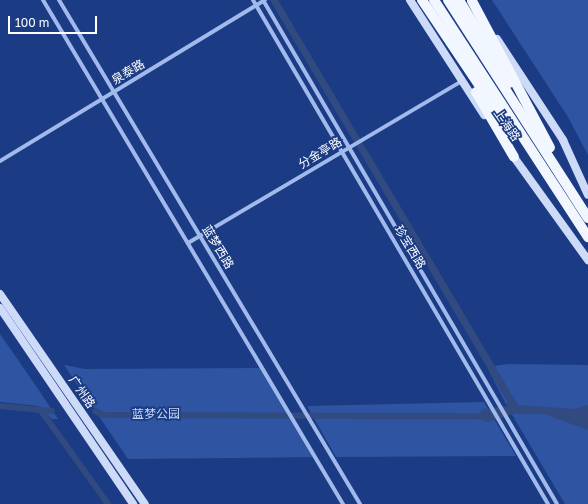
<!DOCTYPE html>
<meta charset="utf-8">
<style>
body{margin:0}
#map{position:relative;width:588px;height:504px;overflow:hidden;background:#1b3c84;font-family:"Golos Text","Noto Sans SC",sans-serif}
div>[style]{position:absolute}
.green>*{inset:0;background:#2e54a2}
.water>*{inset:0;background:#314a7f}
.canal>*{height:6px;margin:-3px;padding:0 3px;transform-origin:3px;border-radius:3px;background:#314a7f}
.minor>*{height:4px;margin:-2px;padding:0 2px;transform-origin:2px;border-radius:2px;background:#a1baeb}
.secondary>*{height:8px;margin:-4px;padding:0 4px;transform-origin:4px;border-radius:4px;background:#cddaf8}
.trunk>*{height:10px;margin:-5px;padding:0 5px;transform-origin:5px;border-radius:5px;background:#f2f6ff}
span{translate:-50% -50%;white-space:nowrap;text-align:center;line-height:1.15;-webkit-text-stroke:3.5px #1b3c84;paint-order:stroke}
.street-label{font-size:12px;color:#fff}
.park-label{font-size:12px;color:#c6d7f8}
.scale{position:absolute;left:8px;top:16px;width:89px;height:18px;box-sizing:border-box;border:2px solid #fff;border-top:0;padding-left:5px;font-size:12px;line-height:14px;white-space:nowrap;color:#fff;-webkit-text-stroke:3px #1b3c84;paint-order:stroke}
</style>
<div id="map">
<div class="green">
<i style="clip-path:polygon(492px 0,588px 0,588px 155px,568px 117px)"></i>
<i style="clip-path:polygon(0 334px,34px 383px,58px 419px,52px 419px,38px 406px,0 402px)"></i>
<i style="clip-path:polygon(508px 364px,588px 365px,588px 504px,565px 504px,507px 406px,487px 367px)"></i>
<i style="clip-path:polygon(64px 365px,85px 369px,263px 368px,315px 457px,128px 459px)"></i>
<i style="clip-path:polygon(484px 402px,516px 456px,336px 457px,307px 406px)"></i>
</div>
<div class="water">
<i style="clip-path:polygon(270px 0,278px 0,518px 405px,575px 409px,588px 405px,588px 430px,544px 414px,513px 414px,488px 422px,475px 418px,483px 409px,507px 406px,507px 401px)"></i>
</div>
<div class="canal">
<i style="left:0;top:406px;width:52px;rotate:5.5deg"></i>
<i style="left:95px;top:411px;width:9px;rotate:27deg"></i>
<i style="left:103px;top:415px;width:374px;rotate:0.2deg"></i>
<i style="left:42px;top:412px;width:113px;rotate:54.3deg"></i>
</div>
<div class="minor">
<i style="left:43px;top:0;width:587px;rotate:59.24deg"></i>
<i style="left:59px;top:0;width:587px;rotate:59.15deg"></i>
<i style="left:253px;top:0;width:584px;rotate:59.66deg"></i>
<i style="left:263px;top:0;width:583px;rotate:59.74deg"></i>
<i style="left:0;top:161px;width:310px;rotate:-31.3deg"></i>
<i style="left:188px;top:243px;width:318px;rotate:-30.6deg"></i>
</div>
<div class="secondary">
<i style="left:410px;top:0;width:137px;rotate:57.2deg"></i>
<i style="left:497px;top:39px;width:121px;rotate:56.8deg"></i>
<i style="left:563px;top:140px;width:60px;rotate:65.6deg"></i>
<i style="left:511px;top:153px;width:132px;rotate:54.3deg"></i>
<i style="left:0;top:294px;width:255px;rotate:55.4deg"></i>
<i style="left:0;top:308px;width:237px;rotate:55.8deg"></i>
</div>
<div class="trunk">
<i style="left:422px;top:0;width:158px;rotate:56.1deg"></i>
<i style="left:434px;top:0;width:283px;rotate:57deg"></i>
<i style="left:448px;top:0;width:259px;rotate:57.3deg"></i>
<i style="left:459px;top:0;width:97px;rotate:58.9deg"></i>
<i style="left:472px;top:1px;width:166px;rotate:62deg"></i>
<i style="left:476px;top:92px;width:75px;rotate:59.7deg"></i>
</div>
<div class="street-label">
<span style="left:128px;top:72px;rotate:-31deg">泉泰路</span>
<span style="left:507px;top:125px;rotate:55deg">上海路</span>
<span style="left:320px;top:153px;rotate:-31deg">分金亭路</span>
<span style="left:218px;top:247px;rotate:59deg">蓝梦西路</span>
<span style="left:410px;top:247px;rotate:59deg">珍宝西路</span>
<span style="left:82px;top:392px;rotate:55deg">广州路</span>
</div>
<div class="park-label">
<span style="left:156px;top:414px">蓝梦公园</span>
</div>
<div class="scale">100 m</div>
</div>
